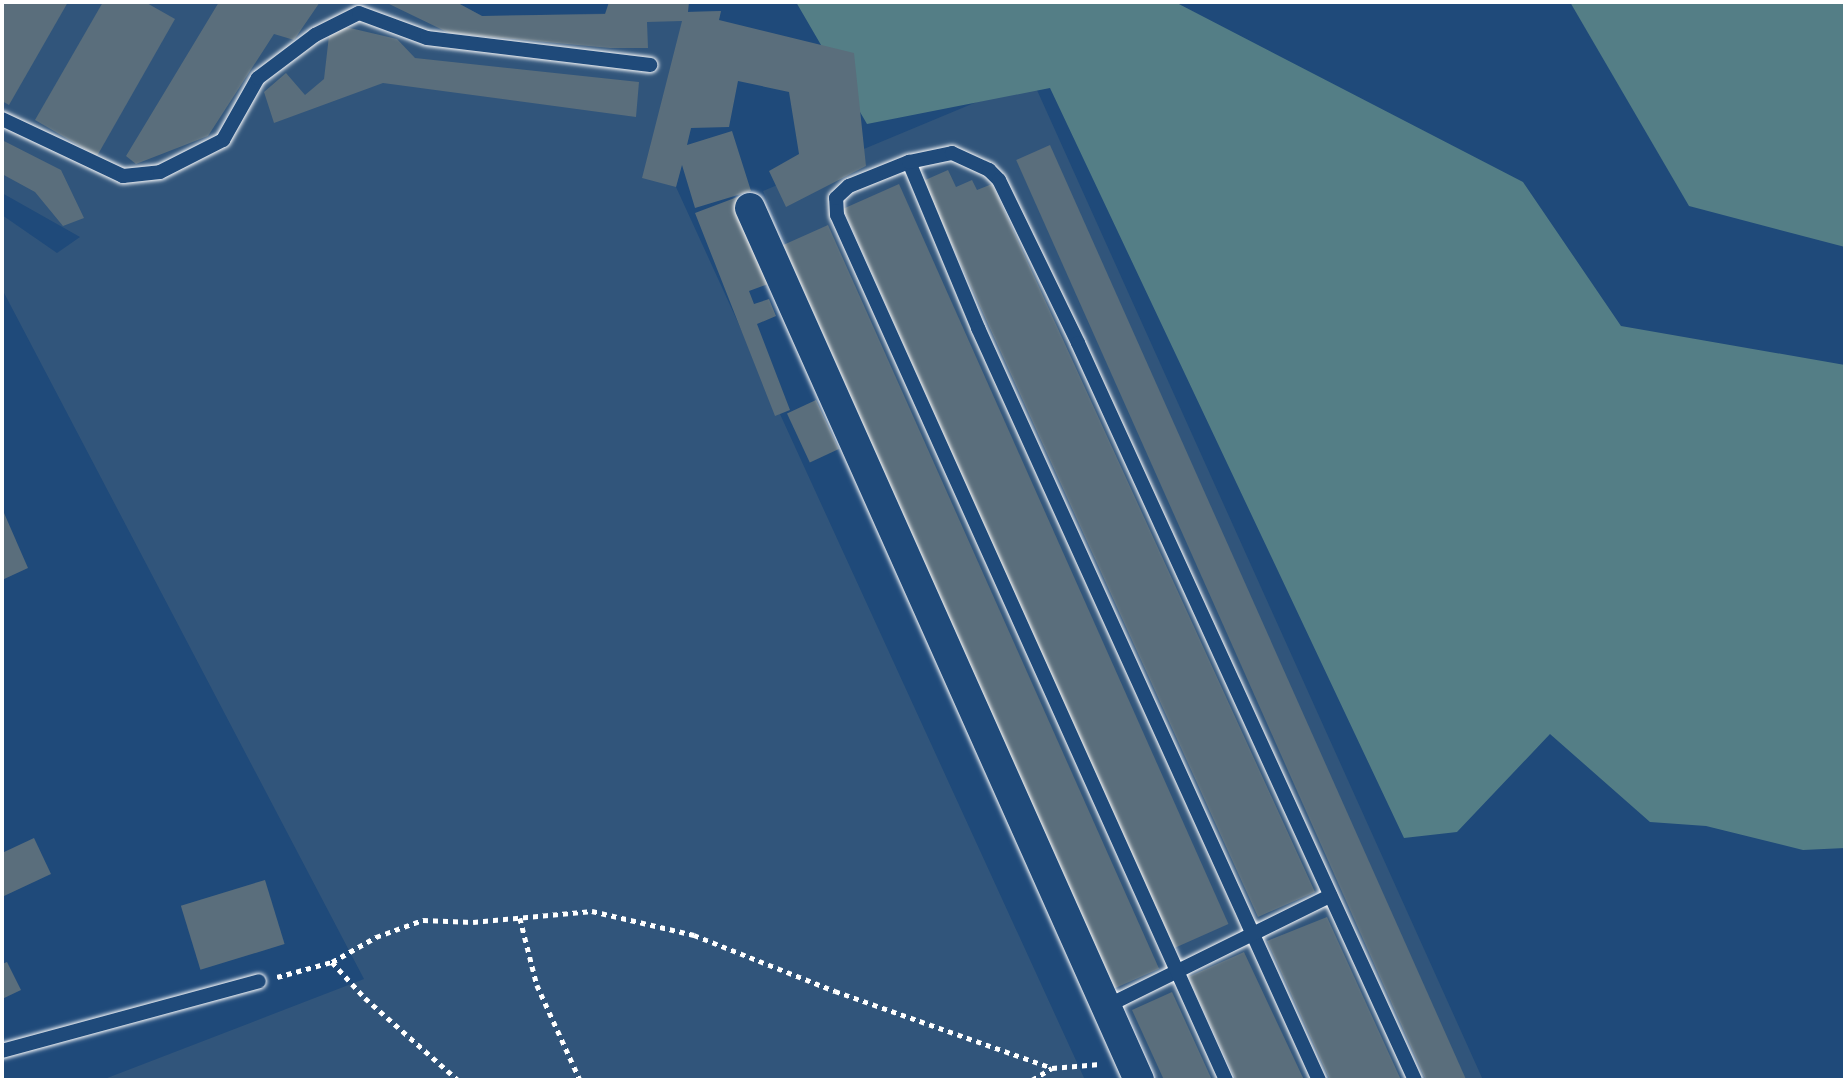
<!DOCTYPE html>
<style>
body{margin:0}
#map{position:relative;width:1847px;height:1082px;overflow:hidden;background:#1f4a7a;font-family:Pangolin,sans-serif}
div>[style]{position:absolute}
.built>*{inset:0;background:#31557b}
.green>*{inset:0;background:#547e86}
.building>*{inset:0;background:#5a6e7c;transform-origin:0 0}
.path>*{height:4.5px;margin-top:-2.25px;transform-origin:0;background:repeating-linear-gradient(90deg,#fff 0 5px,transparent 0 10px)}
.roads{filter:drop-shadow(0 0 2px #fff) drop-shadow(0 0 2px #fff)}
.lane>*{height:14px;margin:-7px;padding:0 7px;transform-origin:7px;border-radius:7px;background:#1f4a7a}
.street>*{height:30px;margin:-15px;padding:0 15px;transform-origin:15px;border-radius:15px;background:#1f4a7a}
span{translate:-50% -50%;white-space:nowrap;text-align:center;line-height:1.15;-webkit-text-stroke:6px #1f4a7a;paint-order:stroke}
.frame{position:absolute;inset:0;border:4px solid #fff;pointer-events:none}
</style>
<div id="map">
<div class="built">
<i style="clip-path:polygon(2px 2px,456px 2px,482px 16px,721px 11px,676px 187px,1085px 1080px,102px 1080px,364px 979px,2px 289px,2px 215px,57px 253px,80px 237px,2px 193px)"></i>
<i style="clip-path:polygon(1032px 79px,1483px 1080px,1158px 1080px,763px 191px)"></i>
</div>
<div class="green">
<i style="clip-path:polygon(796px 2px,1175px 2px,1523px 182px,1621px 326px,1845px 365px,1845px 848px,1803px 850px,1706px 826px,1650px 822px,1550px 734px,1457px 832px,1404px 838px,1050px 88px,867px 124px)"></i>
<i style="clip-path:polygon(1570px 2px,1845px 2px,1845px 247px,1689px 206px)"></i>
</div>
<div class="building">
<i style="clip-path:polygon(2px 2px,68px 2px,9px 105px,2px 101px)"></i>
<i style="clip-path:polygon(103px 2px,145px 2px,175px 19px,97px 156px,35px 120px)"></i>
<i style="clip-path:polygon(219px 2px,320px 2px,294px 40px,274px 34px,208px 136px,136px 164px,126px 156px)"></i>
<i style="clip-path:polygon(385px 2px,456px 2px,482px 16px,605px 14px,609px 2px,689px 2px,688px 12px,721px 11px,719px 20px,854px 53px,866px 166px,786px 207px,769px 171px,799px 154px,789px 92px,738px 81px,729px 127px,691px 128px,687px 145px,732px 131px,751px 191px,695px 208px,682px 165px,676px 187px,642px 178px,682px 21px,647px 22px,648px 48px,610px 48px,449px 33px)"></i>
<i style="clip-path:polygon(330px 27px,350px 28px,397px 39px,415px 58px,639px 82px,636px 117px,383px 83px,274px 123px,264px 92px,286px 73px,305px 95px,324px 79px)"></i>
<i style="clip-path:polygon(2px 140px,61px 170px,84px 218px,63px 226px,35px 192px,2px 174px)"></i>
<i style="left:1050px;top:145px;width:1026px;height:37px;rotate:66deg"></i>
<i style="clip-path:polygon(948px 170px,956px 187px,972px 180px,977px 190px,992px 184px,1315px 892px,1258px 917px,923px 181px)"></i>
<i style="left:899px;top:184px;width:810px;height:61px;rotate:66deg"></i>
<i style="clip-path:polygon(740px 196px,774px 282px,749px 291px,754px 304px,769px 299px,776px 316px,757px 324px,790px 410px,775px 416px,695px 213px)"></i>
<i style="left:828px;top:225px;width:814px;height:49px;rotate:66deg"></i>
<i style="left:816px;top:400px;width:54px;height:32px;rotate:65deg"></i>
<i style="clip-path:polygon(4px 513px,28px 568px,2px 580px,2px 514px)"></i>
<i style="clip-path:polygon(34px 838px,51px 874px,4px 896px,2px 853px)"></i>
<i style="left:265px;top:880px;width:67px;height:88px;rotate:73deg"></i>
<i style="clip-path:polygon(1327px 917px,1401px 1080px,1330px 1080px,1267px 941px)"></i>
<i style="clip-path:polygon(1244px 952px,1304px 1080px,1236px 1080px,1188px 977px)"></i>
<i style="clip-path:polygon(7px 962px,21px 990px,2px 999px,2px 964px)"></i>
<i style="clip-path:polygon(1172px 992px,1212px 1080px,1164px 1080px,1132px 1010px)"></i>
</div>
<div class="path">
<i style="left:520px;top:918px;width:69px;rotate:75.8deg"></i>
<i style="left:537px;top:985px;width:104px;rotate:65.6deg"></i>
<i style="left:332px;top:962px;width:49px;rotate:47.5deg"></i>
<i style="left:365px;top:998px;width:124px;rotate:41.4deg"></i>
<i style="left:277px;top:977px;width:57px;rotate:-15.3deg"></i>
<i style="left:332px;top:962px;width:51px;rotate:-29.6deg"></i>
<i style="left:376px;top:937px;width:50px;rotate:-19.9deg"></i>
<i style="left:423px;top:920px;width:50px;rotate:2.3deg"></i>
<i style="left:473px;top:922px;width:120px;rotate:-5.3deg"></i>
<i style="left:592px;top:911px;width:105px;rotate:13.2deg"></i>
<i style="left:694px;top:935px;width:152px;rotate:21.7deg"></i>
<i style="left:835px;top:991px;width:230px;rotate:19.5deg"></i>
<i style="left:1052px;top:1068px;width:48px;rotate:-4.8deg"></i>
<i style="left:1032px;top:1080px;width:23px;rotate:-31deg"></i>
</div>
<div class="roads">
<div class="lane">
<i style="left:2px;top:119px;width:134px;rotate:25.2deg"></i>
<i style="left:123px;top:176px;width:37px;rotate:-6deg"></i>
<i style="left:160px;top:172px;width:71px;rotate:-26.9deg"></i>
<i style="left:223px;top:140px;width:71px;rotate:-60.6deg"></i>
<i style="left:258px;top:78px;width:71px;rotate:-37deg"></i>
<i style="left:315px;top:35px;width:49px;rotate:-26.6deg"></i>
<i style="left:359px;top:13px;width:72px;rotate:20.2deg"></i>
<i style="left:427px;top:38px;width:225px;rotate:6.9deg"></i>
<i style="left:909px;top:162px;width:180px;rotate:67.4deg"></i>
<i style="left:978px;top:328px;width:826px;rotate:65.61deg"></i>
<i style="left:1107px;top:1006px;width:249px;rotate:-26.3deg"></i>
<i style="left:2px;top:1051px;width:266px;rotate:-15.2deg"></i>
<i style="left:1226px;top:1080px;width:948px;rotate:-114.21deg"></i>
<i style="left:837px;top:215px;width:17px;rotate:-93deg"></i>
<i style="left:836px;top:198px;width:18px;rotate:-43deg"></i>
<i style="left:849px;top:186px;width:65px;rotate:-21.8deg"></i>
<i style="left:909px;top:162px;width:44px;rotate:-11.8deg"></i>
<i style="left:952px;top:153px;width:41px;rotate:24.7deg"></i>
<i style="left:989px;top:170px;width:14px;rotate:45deg"></i>
<i style="left:999px;top:180px;width:181px;rotate:64.1deg"></i>
<i style="left:1078px;top:343px;width:810px;rotate:65.43deg"></i>
</div>
<div class="street">
<i style="left:750px;top:208px;width:955px;rotate:65.96deg"></i>
</div>
</div>
<div class="frame"></div>
</div>
